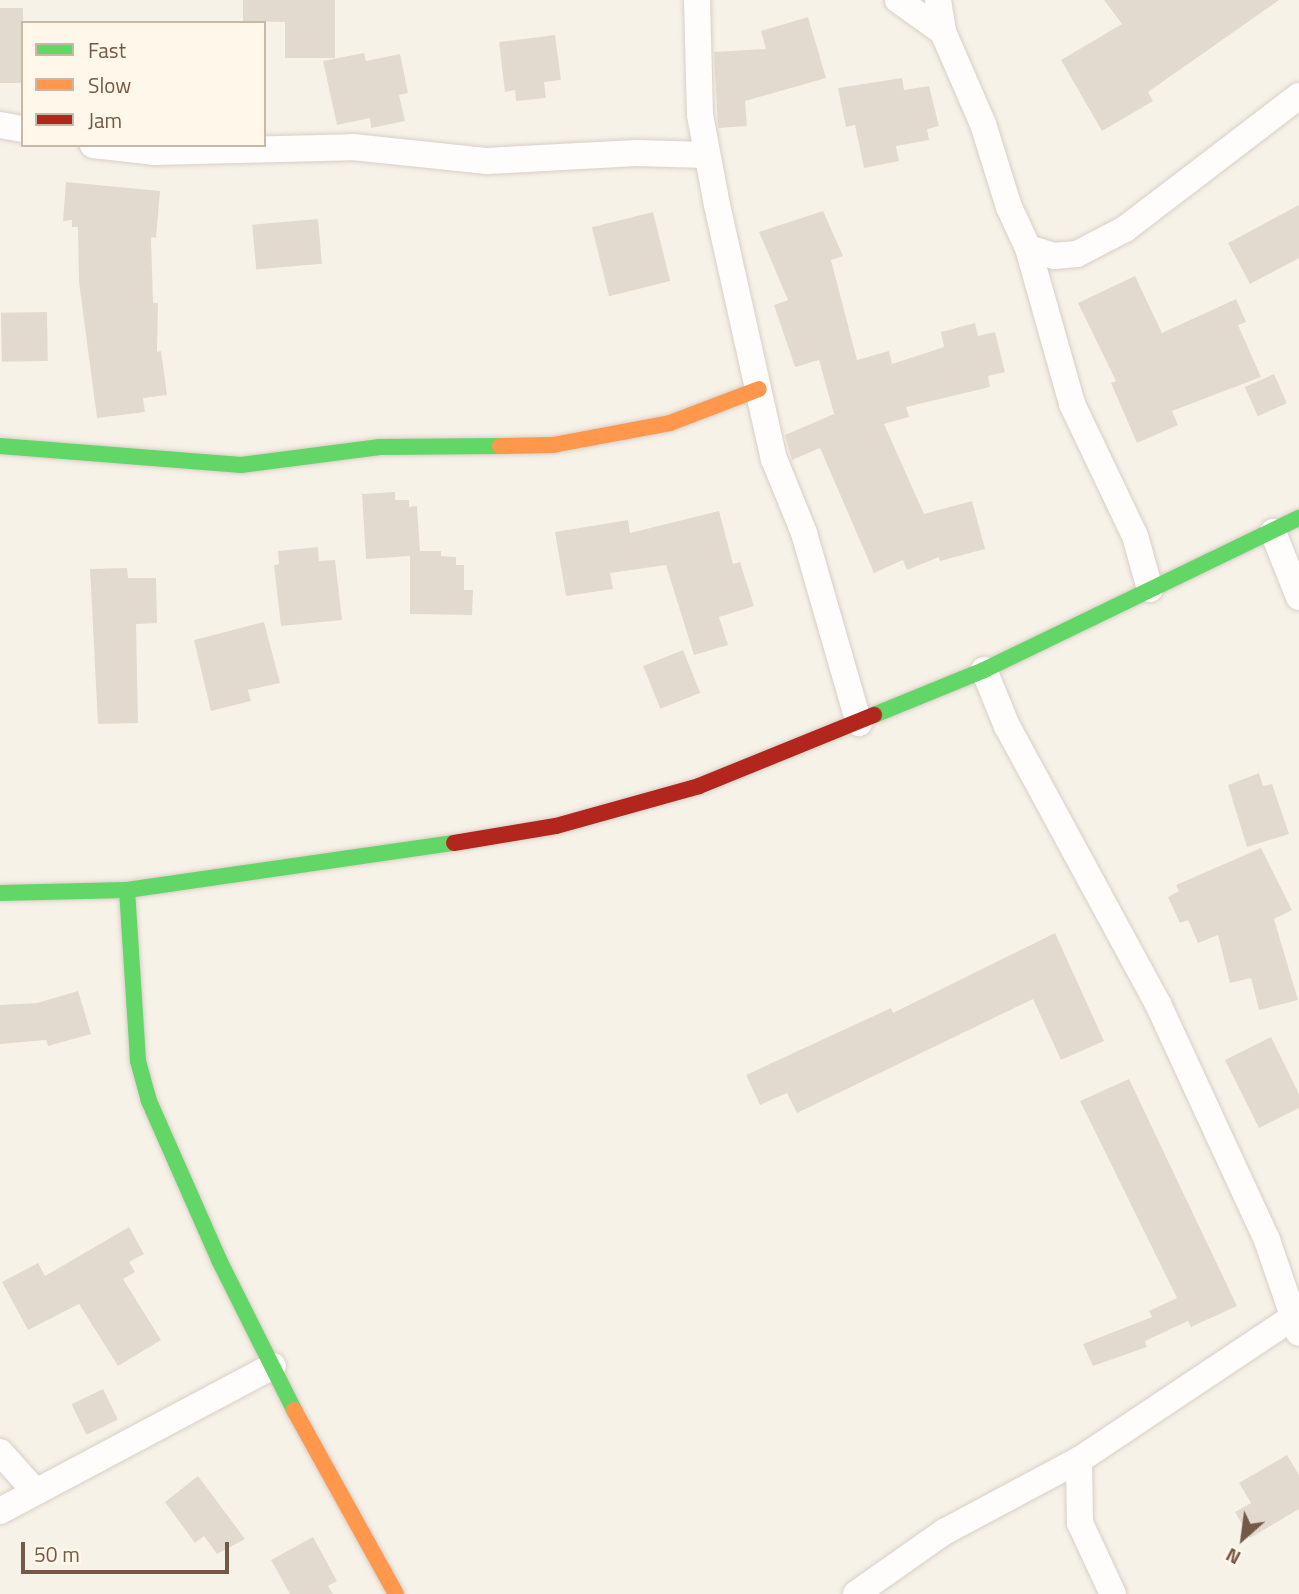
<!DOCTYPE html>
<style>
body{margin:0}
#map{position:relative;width:1299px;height:1594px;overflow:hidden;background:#f7f2e8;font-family:"Titillium Web",sans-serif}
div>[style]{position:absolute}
.building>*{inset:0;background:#e3dacf;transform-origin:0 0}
.roads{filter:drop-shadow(0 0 2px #d8cfc6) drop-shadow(0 0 2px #d8cfc6)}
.street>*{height:26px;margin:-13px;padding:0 13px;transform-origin:13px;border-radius:13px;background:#fefdfc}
.fast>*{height:16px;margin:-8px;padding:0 8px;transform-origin:8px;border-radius:8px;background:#63d668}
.slow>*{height:16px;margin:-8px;padding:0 8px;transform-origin:8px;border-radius:8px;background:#ff974d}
.jam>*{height:16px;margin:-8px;padding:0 8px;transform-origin:8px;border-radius:8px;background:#b3261e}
span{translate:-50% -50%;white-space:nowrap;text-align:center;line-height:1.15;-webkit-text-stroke:6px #fff7e9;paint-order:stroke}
.legend{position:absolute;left:21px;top:21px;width:245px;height:126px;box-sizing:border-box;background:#fff7e9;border:2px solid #c8b8a8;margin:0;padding:9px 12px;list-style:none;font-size:21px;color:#755947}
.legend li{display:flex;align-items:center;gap:14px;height:35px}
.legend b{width:35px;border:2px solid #c8b8a8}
.north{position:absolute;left:1208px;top:1503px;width:70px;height:70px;-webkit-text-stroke:5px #fff7e9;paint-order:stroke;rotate:208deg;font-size:19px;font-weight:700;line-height:28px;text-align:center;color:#755947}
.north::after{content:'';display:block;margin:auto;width:24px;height:32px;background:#755947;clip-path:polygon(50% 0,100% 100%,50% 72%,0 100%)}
.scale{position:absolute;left:21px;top:1542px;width:208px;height:32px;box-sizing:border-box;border:4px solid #755947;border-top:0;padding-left:9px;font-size:21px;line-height:24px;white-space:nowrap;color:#755947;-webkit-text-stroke:5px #fff7e9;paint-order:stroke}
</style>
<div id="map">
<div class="building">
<i style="clip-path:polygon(243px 0,335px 0,335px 58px,285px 58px,285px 22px,243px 21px)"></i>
<i style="clip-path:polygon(1104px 0,1279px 0,1148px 92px,1153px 101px,1102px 131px,1061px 60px,1122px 24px)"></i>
<i style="left:23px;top:8px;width:75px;height:23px;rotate:90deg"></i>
<i style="clip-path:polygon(808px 17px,826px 78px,745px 101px,747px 126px,718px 128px,714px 52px,766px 49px,761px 31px)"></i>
<i style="clip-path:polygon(555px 35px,561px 80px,544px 82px,546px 98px,516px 101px,515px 90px,505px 92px,499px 42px)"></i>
<i style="clip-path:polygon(364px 53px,366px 61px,400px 54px,408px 93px,399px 95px,405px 121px,371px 128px,370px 118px,337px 125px,323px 61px)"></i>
<i style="clip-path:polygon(902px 78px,904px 90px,929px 86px,939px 126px,927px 129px,929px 140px,896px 146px,899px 161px,864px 168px,855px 125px,846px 127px,838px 88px)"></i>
<i style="clip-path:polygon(66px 182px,160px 191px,156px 238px,151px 237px,153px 303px,158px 303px,157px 352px,161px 351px,167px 395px,143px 398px,145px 412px,97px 418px,79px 282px,78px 227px,72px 227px,72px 220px,63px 221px)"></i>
<i style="clip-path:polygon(1299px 205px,1299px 258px,1250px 284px,1228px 243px)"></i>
<i style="clip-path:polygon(823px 211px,843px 256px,831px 260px,857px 360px,889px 351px,892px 364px,935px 350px,944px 347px,941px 332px,975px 323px,978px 336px,995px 332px,1005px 372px,988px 376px,990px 387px,906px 407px,909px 417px,884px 424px,924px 514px,972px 501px,985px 549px,940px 561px,939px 557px,907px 570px,903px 560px,874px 573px,820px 448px,792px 460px,785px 435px,834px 414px,819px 360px,795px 367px,774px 305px,788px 300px,759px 232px)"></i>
<i style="left:653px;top:212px;width:71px;height:63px;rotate:76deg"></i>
<i style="left:318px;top:219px;width:45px;height:66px;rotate:85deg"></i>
<i style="clip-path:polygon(1135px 276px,1162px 333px,1236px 299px,1246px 322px,1238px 325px,1261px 377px,1172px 411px,1178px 425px,1137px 443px,1111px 383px,1116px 381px,1078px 303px)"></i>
<i style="left:47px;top:312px;width:49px;height:46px;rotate:89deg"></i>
<i style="left:1274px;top:374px;width:32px;height:32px;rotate:66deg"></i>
<i style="clip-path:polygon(395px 492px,395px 500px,409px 500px,409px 507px,417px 506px,420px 551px,441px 551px,441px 556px,456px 557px,456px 565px,464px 565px,464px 590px,473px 590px,472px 615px,410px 614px,410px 556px,366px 559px,362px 494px)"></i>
<i style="clip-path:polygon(719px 511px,733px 564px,740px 562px,754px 606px,719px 617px,728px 645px,694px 655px,666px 565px,610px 573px,613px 589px,566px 596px,555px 532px,628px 520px,630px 533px)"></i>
<i style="clip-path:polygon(318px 547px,319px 561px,335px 560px,342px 620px,281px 626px,274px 565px,279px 564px,278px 551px)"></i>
<i style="clip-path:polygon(127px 568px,128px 578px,156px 578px,157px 623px,136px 624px,138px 723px,98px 724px,90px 569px)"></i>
<i style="clip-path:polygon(264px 622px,280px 683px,248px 690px,251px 701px,211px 711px,194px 640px)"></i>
<i style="left:683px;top:650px;width:46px;height:43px;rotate:68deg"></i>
<i style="clip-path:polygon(1259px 773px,1263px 786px,1272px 784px,1289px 834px,1247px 847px,1228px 785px)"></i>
<i style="clip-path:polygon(1261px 848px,1292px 910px,1274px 919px,1298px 1000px,1259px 1010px,1251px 978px,1230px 983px,1218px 935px,1198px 943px,1188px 920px,1180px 923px,1168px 897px,1179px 891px,1176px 885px)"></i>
<i style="clip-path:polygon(1055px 933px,1104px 1041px,1061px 1060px,1033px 999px,797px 1113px,787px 1093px,760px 1105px,746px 1075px,891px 1008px,893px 1013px)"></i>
<i style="clip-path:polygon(78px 991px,91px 1034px,48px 1046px,46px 1040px,0 1044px,0 1005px,37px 1003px)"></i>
<i style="clip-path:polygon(1271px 1037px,1299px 1094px,1299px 1108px,1259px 1128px,1225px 1060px)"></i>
<i style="clip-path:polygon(1129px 1079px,1237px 1306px,1191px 1327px,1188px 1321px,1145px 1341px,1147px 1347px,1093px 1366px,1083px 1344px,1152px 1317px,1149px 1311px,1177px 1298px,1080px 1101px)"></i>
<i style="clip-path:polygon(129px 1227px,144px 1254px,129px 1262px,135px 1272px,123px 1279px,161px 1340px,118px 1366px,79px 1304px,28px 1330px,2px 1282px,38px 1263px,45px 1276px)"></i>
<i style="left:103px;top:1389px;width:34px;height:35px;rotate:64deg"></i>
<i style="clip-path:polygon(1287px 1455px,1299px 1475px,1299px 1509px,1250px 1538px,1235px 1512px,1251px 1503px,1239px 1483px)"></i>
<i style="clip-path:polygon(198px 1476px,245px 1539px,217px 1554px,204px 1536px,195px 1543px,165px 1502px)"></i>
<i style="clip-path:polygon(313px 1537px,337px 1581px,328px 1586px,333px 1594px,290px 1594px,271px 1560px)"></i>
</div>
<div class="roads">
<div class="street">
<i style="left:697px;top:0;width:115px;rotate:88.5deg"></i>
<i style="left:700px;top:115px;width:92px;rotate:79.3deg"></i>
<i style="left:717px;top:205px;width:260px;rotate:77.4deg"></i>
<i style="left:774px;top:459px;width:80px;rotate:67.9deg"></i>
<i style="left:804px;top:533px;width:198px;rotate:73.9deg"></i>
<i style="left:898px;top:0;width:55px;rotate:35.4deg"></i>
<i style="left:938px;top:0;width:32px;rotate:81deg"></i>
<i style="left:943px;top:32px;width:100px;rotate:66.5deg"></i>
<i style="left:983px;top:124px;width:87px;rotate:72.6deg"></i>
<i style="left:1009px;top:207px;width:45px;rotate:65.1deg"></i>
<i style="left:1028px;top:248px;width:162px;rotate:74.2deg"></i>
<i style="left:1072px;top:404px;width:146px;rotate:64.5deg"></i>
<i style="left:1135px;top:536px;width:55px;rotate:74.2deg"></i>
<i style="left:0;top:125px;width:23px;rotate:10deg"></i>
<i style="left:93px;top:145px;width:61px;rotate:6.5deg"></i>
<i style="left:154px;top:152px;width:199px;rotate:-1.4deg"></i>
<i style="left:353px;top:147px;width:135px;rotate:6deg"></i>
<i style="left:487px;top:161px;width:149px;rotate:-3.1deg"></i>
<i style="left:636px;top:153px;width:71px;rotate:1.6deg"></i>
<i style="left:1028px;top:248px;width:27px;rotate:17deg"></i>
<i style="left:1054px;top:256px;width:23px;rotate:-5deg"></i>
<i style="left:1077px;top:254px;width:54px;rotate:-27.5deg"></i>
<i style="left:1125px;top:229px;width:219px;rotate:-37.4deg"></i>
<i style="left:1273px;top:532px;width:70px;rotate:68.2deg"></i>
<i style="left:984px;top:670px;width:61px;rotate:67.7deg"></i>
<i style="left:1007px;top:726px;width:316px;rotate:61.5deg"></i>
<i style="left:1158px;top:1004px;width:260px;rotate:65.2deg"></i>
<i style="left:1267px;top:1240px;width:98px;rotate:71deg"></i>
<i style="left:0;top:1452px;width:51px;rotate:48.2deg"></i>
<i style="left:1079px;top:1460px;width:63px;rotate:89.1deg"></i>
<i style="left:1080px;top:1523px;width:78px;rotate:65.1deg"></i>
<i style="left:0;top:1511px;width:309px;rotate:-28deg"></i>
<i style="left:856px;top:1594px;width:108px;rotate:-35.2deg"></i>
<i style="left:944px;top:1532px;width:153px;rotate:-28.1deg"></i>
<i style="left:1079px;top:1460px;width:256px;rotate:-33.7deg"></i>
</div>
<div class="fast">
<i style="left:0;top:446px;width:242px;rotate:4.5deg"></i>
<i style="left:241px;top:465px;width:140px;rotate:-7.4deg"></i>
<i style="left:380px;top:447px;width:120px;rotate:-0.5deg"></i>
<i style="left:874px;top:715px;width:119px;rotate:-22.2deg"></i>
<i style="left:984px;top:670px;width:350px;rotate:-25.8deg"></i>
<i style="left:127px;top:890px;width:171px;rotate:86.3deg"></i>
<i style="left:138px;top:1061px;width:41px;rotate:74.6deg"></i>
<i style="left:149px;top:1101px;width:174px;rotate:66.2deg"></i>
<i style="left:219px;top:1260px;width:168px;rotate:63.4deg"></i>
<i style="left:0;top:893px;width:127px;rotate:-1.4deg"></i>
<i style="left:127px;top:890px;width:330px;rotate:-8.2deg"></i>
</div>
<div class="slow">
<i style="left:500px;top:446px;width:53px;rotate:-1.1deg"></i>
<i style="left:553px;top:445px;width:119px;rotate:-10.6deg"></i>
<i style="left:670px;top:423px;width:95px;rotate:-20.9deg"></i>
<i style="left:294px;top:1410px;width:210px;rotate:61deg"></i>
</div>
<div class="jam">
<i style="left:454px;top:843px;width:103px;rotate:-9.5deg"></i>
<i style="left:556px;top:826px;width:148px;rotate:-15.6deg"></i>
<i style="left:699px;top:786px;width:189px;rotate:-22.1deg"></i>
</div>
</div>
<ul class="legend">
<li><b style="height:9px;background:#63d668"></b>Fast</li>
<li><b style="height:9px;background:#ff974d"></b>Slow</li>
<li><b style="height:9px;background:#b3261e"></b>Jam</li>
</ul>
<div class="north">N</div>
<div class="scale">50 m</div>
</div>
